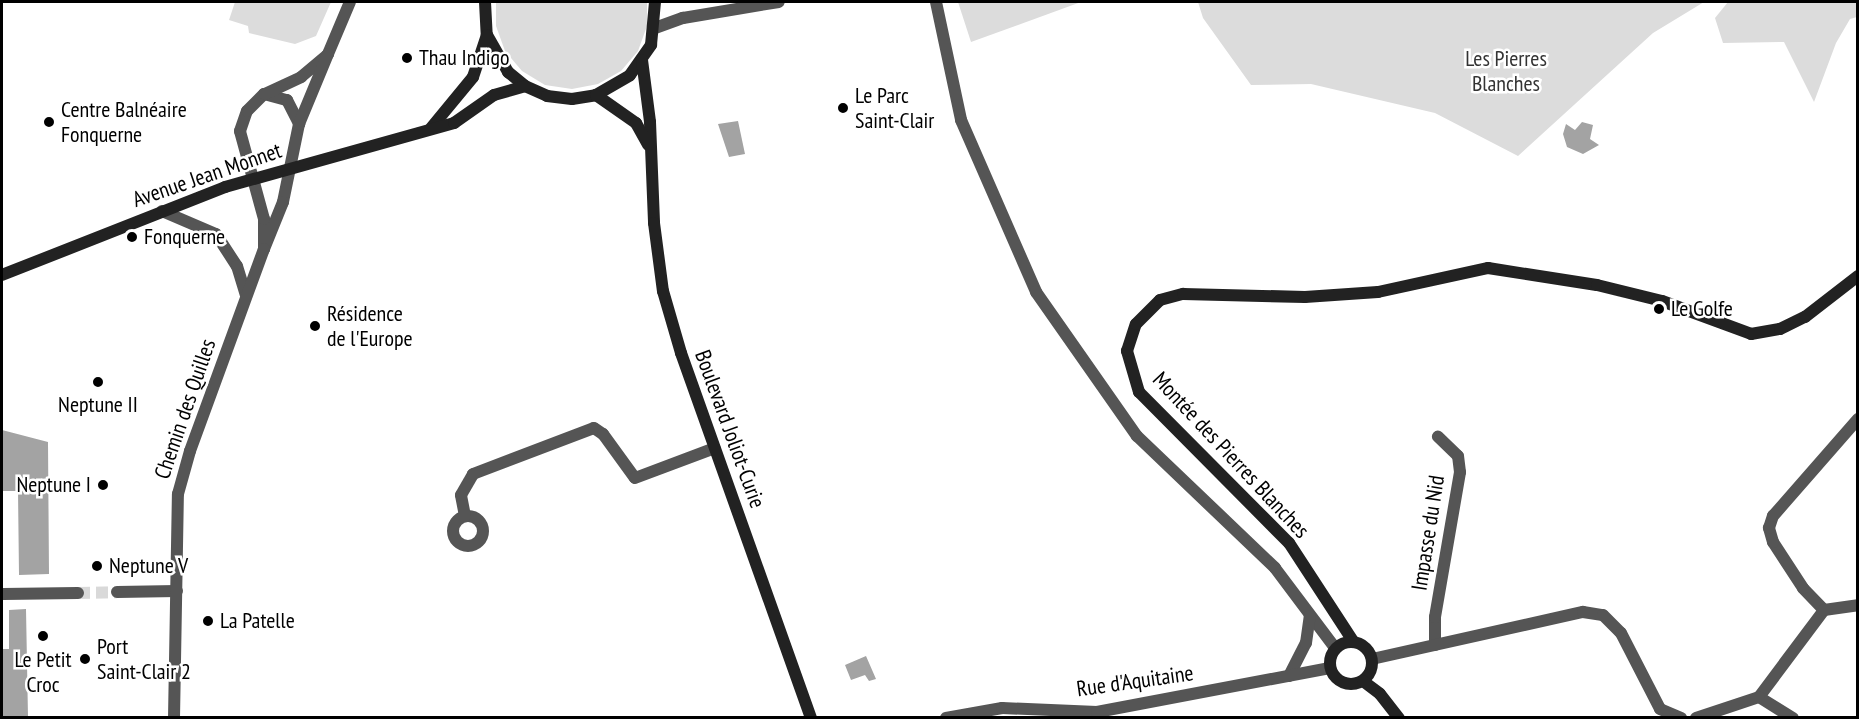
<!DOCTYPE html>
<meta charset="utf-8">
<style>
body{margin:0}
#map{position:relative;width:1859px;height:719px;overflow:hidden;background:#fff;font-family:"PT Sans Narrow",sans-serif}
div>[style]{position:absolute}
.green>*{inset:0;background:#dcdcdc}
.water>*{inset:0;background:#a3a3a3}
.street-tunnel>*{height:12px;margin-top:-6px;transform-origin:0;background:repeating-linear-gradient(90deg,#d9d9d9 0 12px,transparent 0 18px)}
.street>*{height:12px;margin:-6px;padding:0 6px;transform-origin:6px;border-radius:6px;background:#555}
.street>.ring{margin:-6px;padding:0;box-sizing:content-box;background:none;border:12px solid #555;border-radius:50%}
.secondary>*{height:12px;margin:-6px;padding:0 6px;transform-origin:6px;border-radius:6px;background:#222}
.secondary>.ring{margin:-6px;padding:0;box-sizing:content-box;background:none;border:12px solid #222;border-radius:50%}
.dots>*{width:16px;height:16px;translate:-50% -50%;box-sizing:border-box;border:3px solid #fff;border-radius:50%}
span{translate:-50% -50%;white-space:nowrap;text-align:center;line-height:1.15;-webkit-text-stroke:5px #fff;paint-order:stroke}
.poi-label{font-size:22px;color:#000}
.left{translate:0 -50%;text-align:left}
.right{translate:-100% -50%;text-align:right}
.park-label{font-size:22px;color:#333}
.street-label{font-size:22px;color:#000}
.frame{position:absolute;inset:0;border:3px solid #000;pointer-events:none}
</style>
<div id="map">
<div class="green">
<i style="clip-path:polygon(235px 2px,331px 2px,316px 36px,295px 44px,249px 33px,248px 26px,229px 20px)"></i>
<i style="clip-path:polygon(496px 2px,647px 2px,647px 26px,638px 51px,621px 71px,598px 84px,572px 89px,545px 85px,522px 71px,505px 51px,496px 26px)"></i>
<i style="clip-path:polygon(958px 2px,1081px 2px,971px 42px)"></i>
<i style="clip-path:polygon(1198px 2px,1704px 2px,1653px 33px,1518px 156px,1435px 113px,1311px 84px,1251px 85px,1203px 18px)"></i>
<i style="clip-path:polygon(1728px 2px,1857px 2px,1857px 17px,1850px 19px,1836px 43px,1814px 102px,1784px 42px,1723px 43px,1715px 18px)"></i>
</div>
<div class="water">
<i style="clip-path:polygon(738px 121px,745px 154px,729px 157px,718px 124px)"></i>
<i style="clip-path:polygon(1582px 122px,1593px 125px,1590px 139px,1599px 145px,1583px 154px,1567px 147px,1563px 134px,1566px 124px,1575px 130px)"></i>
<i style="clip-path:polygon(2px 430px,48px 442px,49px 574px,19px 575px,18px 491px,2px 491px)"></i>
<i style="clip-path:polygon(26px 609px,28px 717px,2px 717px,2px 649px,9px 649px,9px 610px)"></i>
<i style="clip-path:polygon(866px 656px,876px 679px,869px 681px,865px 675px,851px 680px,845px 665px)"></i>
</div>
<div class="street-tunnel">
<i style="left:78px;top:593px;width:39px;rotate:-1deg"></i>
</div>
<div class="street">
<i style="left:936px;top:2px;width:121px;rotate:78deg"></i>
<i style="left:961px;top:120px;width:188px;rotate:66.4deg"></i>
<i style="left:1036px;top:292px;width:176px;rotate:55deg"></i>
<i style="left:1137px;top:436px;width:191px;rotate:43.7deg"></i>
<i style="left:1275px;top:568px;width:100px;rotate:53.1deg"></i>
<i style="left:655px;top:28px;width:30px;rotate:-20deg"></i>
<i style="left:683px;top:18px;width:97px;rotate:-9.5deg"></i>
<i style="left:328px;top:54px;width:56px;rotate:-67.1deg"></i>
<i style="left:264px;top:94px;width:24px;rotate:15deg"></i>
<i style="left:287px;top:100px;width:27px;rotate:63deg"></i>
<i style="left:299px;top:124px;width:80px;rotate:101.6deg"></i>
<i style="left:283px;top:202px;width:51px;rotate:112deg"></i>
<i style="left:264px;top:249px;width:30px;rotate:-90deg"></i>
<i style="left:264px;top:219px;width:91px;rotate:-105.3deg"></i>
<i style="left:240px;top:131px;width:21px;rotate:-71deg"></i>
<i style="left:247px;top:111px;width:24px;rotate:-45deg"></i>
<i style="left:265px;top:94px;width:40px;rotate:-25deg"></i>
<i style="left:301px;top:77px;width:35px;rotate:-40deg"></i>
<i style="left:328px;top:54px;width:76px;rotate:112.5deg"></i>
<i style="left:162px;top:211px;width:59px;rotate:23.1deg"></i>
<i style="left:216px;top:234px;width:38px;rotate:57deg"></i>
<i style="left:237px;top:266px;width:30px;rotate:73deg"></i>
<i class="ring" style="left:453px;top:516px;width:18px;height:18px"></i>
<i style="left:465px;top:516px;width:21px;rotate:-101deg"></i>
<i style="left:461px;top:495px;width:24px;rotate:-60deg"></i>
<i style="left:473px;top:474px;width:129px;rotate:-20.8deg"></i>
<i style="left:594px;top:428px;width:11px;rotate:34deg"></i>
<i style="left:603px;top:434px;width:54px;rotate:54deg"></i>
<i style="left:635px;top:478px;width:85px;rotate:-20.6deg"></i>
<i style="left:117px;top:592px;width:60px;rotate:-1deg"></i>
<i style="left:3px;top:594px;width:75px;rotate:-0.8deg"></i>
<i style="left:1824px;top:610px;width:30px;rotate:-134deg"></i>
<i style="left:1803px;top:588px;width:55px;rotate:-123.1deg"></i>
<i style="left:1773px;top:542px;width:15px;rotate:-106deg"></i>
<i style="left:1769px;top:528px;width:13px;rotate:-72deg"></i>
<i style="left:1773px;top:516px;width:129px;rotate:-48.8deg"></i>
<i style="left:1435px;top:645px;width:28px;rotate:-90deg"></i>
<i style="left:1435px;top:617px;width:147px;rotate:-80.2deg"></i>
<i style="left:1460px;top:472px;width:16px;rotate:-97deg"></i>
<i style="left:1458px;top:456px;width:28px;rotate:-136deg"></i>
<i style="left:1372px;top:659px;width:216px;rotate:-12.6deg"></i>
<i style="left:1583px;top:612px;width:20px;rotate:9deg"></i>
<i style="left:1603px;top:615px;width:25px;rotate:45deg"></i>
<i style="left:1621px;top:633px;width:85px;rotate:62.8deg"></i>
<i style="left:1660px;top:709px;width:23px;rotate:23deg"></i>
<i style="left:1289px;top:676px;width:37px;rotate:-63deg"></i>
<i style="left:1306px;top:643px;width:27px;rotate:-82deg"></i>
<i style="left:1759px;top:697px;width:109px;rotate:-53.2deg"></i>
<i style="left:1824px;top:610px;width:34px;rotate:-8deg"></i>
<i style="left:1759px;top:697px;width:40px;rotate:32deg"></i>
<i style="left:174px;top:718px;width:224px;rotate:-89deg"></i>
<i style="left:178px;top:494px;width:45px;rotate:-74.4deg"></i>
<i style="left:190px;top:451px;width:215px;rotate:-69.9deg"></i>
<i style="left:946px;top:718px;width:57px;rotate:-10.1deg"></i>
<i style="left:1002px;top:708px;width:95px;rotate:2.4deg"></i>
<i style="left:1097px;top:712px;width:237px;rotate:-10.7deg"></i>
<i style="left:1696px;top:718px;width:66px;rotate:-18.4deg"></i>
</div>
<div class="secondary">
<i style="left:485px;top:2px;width:33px;rotate:87deg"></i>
<i style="left:487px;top:35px;width:43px;rotate:60.4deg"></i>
<i style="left:508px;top:72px;width:22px;rotate:39deg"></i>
<i style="left:525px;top:86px;width:24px;rotate:24deg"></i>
<i style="left:547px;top:96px;width:25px;rotate:7deg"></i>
<i style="left:572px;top:99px;width:24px;rotate:-9deg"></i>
<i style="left:596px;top:95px;width:39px;rotate:-30deg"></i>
<i style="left:630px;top:75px;width:37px;rotate:-55deg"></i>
<i style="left:651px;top:45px;width:43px;rotate:-84.7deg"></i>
<i style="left:642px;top:60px;width:63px;rotate:82.6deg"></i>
<i style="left:650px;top:122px;width:101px;rotate:87.7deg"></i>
<i style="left:654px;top:223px;width:69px;rotate:82.5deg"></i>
<i style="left:663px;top:291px;width:65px;rotate:73.8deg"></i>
<i style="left:681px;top:353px;width:387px;rotate:70.4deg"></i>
<i style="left:596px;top:95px;width:49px;rotate:35deg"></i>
<i style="left:636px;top:123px;width:25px;rotate:61deg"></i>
<i style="left:431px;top:128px;width:66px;rotate:-50.5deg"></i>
<i style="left:473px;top:77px;width:44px;rotate:-71.6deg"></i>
<i style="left:2px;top:275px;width:240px;rotate:-21.5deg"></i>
<i style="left:225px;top:187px;width:238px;rotate:-15.6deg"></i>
<i style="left:454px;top:123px;width:49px;rotate:-35deg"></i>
<i style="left:494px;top:95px;width:32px;rotate:-16deg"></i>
<i style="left:1353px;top:641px;width:117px;rotate:-123.1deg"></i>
<i style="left:1289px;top:543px;width:213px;rotate:-134.8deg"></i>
<i style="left:1139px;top:392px;width:43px;rotate:-106.3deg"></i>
<i style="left:1127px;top:351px;width:28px;rotate:-72deg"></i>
<i style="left:1136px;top:324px;width:34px;rotate:-45deg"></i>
<i style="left:1160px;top:300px;width:24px;rotate:-15deg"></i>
<i style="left:1183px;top:294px;width:122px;rotate:1.4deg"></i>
<i style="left:1305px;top:297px;width:73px;rotate:-3.9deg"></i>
<i style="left:1378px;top:292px;width:113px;rotate:-12.3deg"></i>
<i style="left:1488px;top:268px;width:110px;rotate:8.9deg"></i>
<i style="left:1597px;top:285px;width:67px;rotate:13.8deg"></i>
<i style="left:1662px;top:301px;width:95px;rotate:20.3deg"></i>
<i style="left:1751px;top:334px;width:29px;rotate:-10deg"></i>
<i style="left:1780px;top:329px;width:28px;rotate:-26deg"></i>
<i style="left:1805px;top:317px;width:67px;rotate:-37.7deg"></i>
<i class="ring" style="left:1330px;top:642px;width:30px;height:30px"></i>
<i style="left:1363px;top:681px;width:21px;rotate:37deg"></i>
<i style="left:1380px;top:694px;width:31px;rotate:52deg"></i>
</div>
<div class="dots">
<i style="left:407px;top:58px;background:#000"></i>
<i style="left:843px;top:108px;background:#000"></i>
<i style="left:49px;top:122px;background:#000"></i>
<i style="left:132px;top:237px;background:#000"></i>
<i style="left:1659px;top:309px;background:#000"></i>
<i style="left:315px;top:326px;background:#000"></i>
<i style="left:98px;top:382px;background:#000"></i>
<i style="left:103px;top:485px;background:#000"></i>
<i style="left:97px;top:566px;background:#000"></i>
<i style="left:208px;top:621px;background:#000"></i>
<i style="left:43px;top:636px;background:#000"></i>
<i style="left:85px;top:659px;background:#000"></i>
</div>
<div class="poi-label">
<span class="left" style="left:419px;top:58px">Thau Indigo</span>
<span class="left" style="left:855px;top:108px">Le Parc<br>Saint-Clair</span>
<span class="left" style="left:61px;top:122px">Centre Balnéaire<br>Fonquerne</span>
<span class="left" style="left:144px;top:237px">Fonquerne</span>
<span class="left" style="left:1671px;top:309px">Le Golfe</span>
<span class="left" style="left:327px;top:326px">Résidence<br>de l'Europe</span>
<span style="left:98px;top:405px">Neptune II</span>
<span class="right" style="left:91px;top:485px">Neptune I</span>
<span class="left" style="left:109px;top:566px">Neptune V</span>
<span class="left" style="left:220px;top:621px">La Patelle</span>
<span class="left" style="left:97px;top:659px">Port<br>Saint-Clair 2</span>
<span style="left:43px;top:672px">Le Petit<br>Croc</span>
</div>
<div class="park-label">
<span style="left:1506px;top:71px">Les Pierres<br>Blanches</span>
</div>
<div class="street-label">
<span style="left:207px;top:175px;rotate:-19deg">Avenue Jean Monnet</span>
<span style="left:185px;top:409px;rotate:-71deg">Chemin des Quilles</span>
<span style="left:730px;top:429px;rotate:70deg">Boulevard Joliot-Curie</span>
<span style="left:1231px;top:455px;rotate:47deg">Montée des Pierres Blanches</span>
<span style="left:1428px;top:533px;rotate:-81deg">Impasse du Nid</span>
<span style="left:1135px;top:681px;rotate:-8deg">Rue d'Aquitaine</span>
</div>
<div class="frame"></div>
</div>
